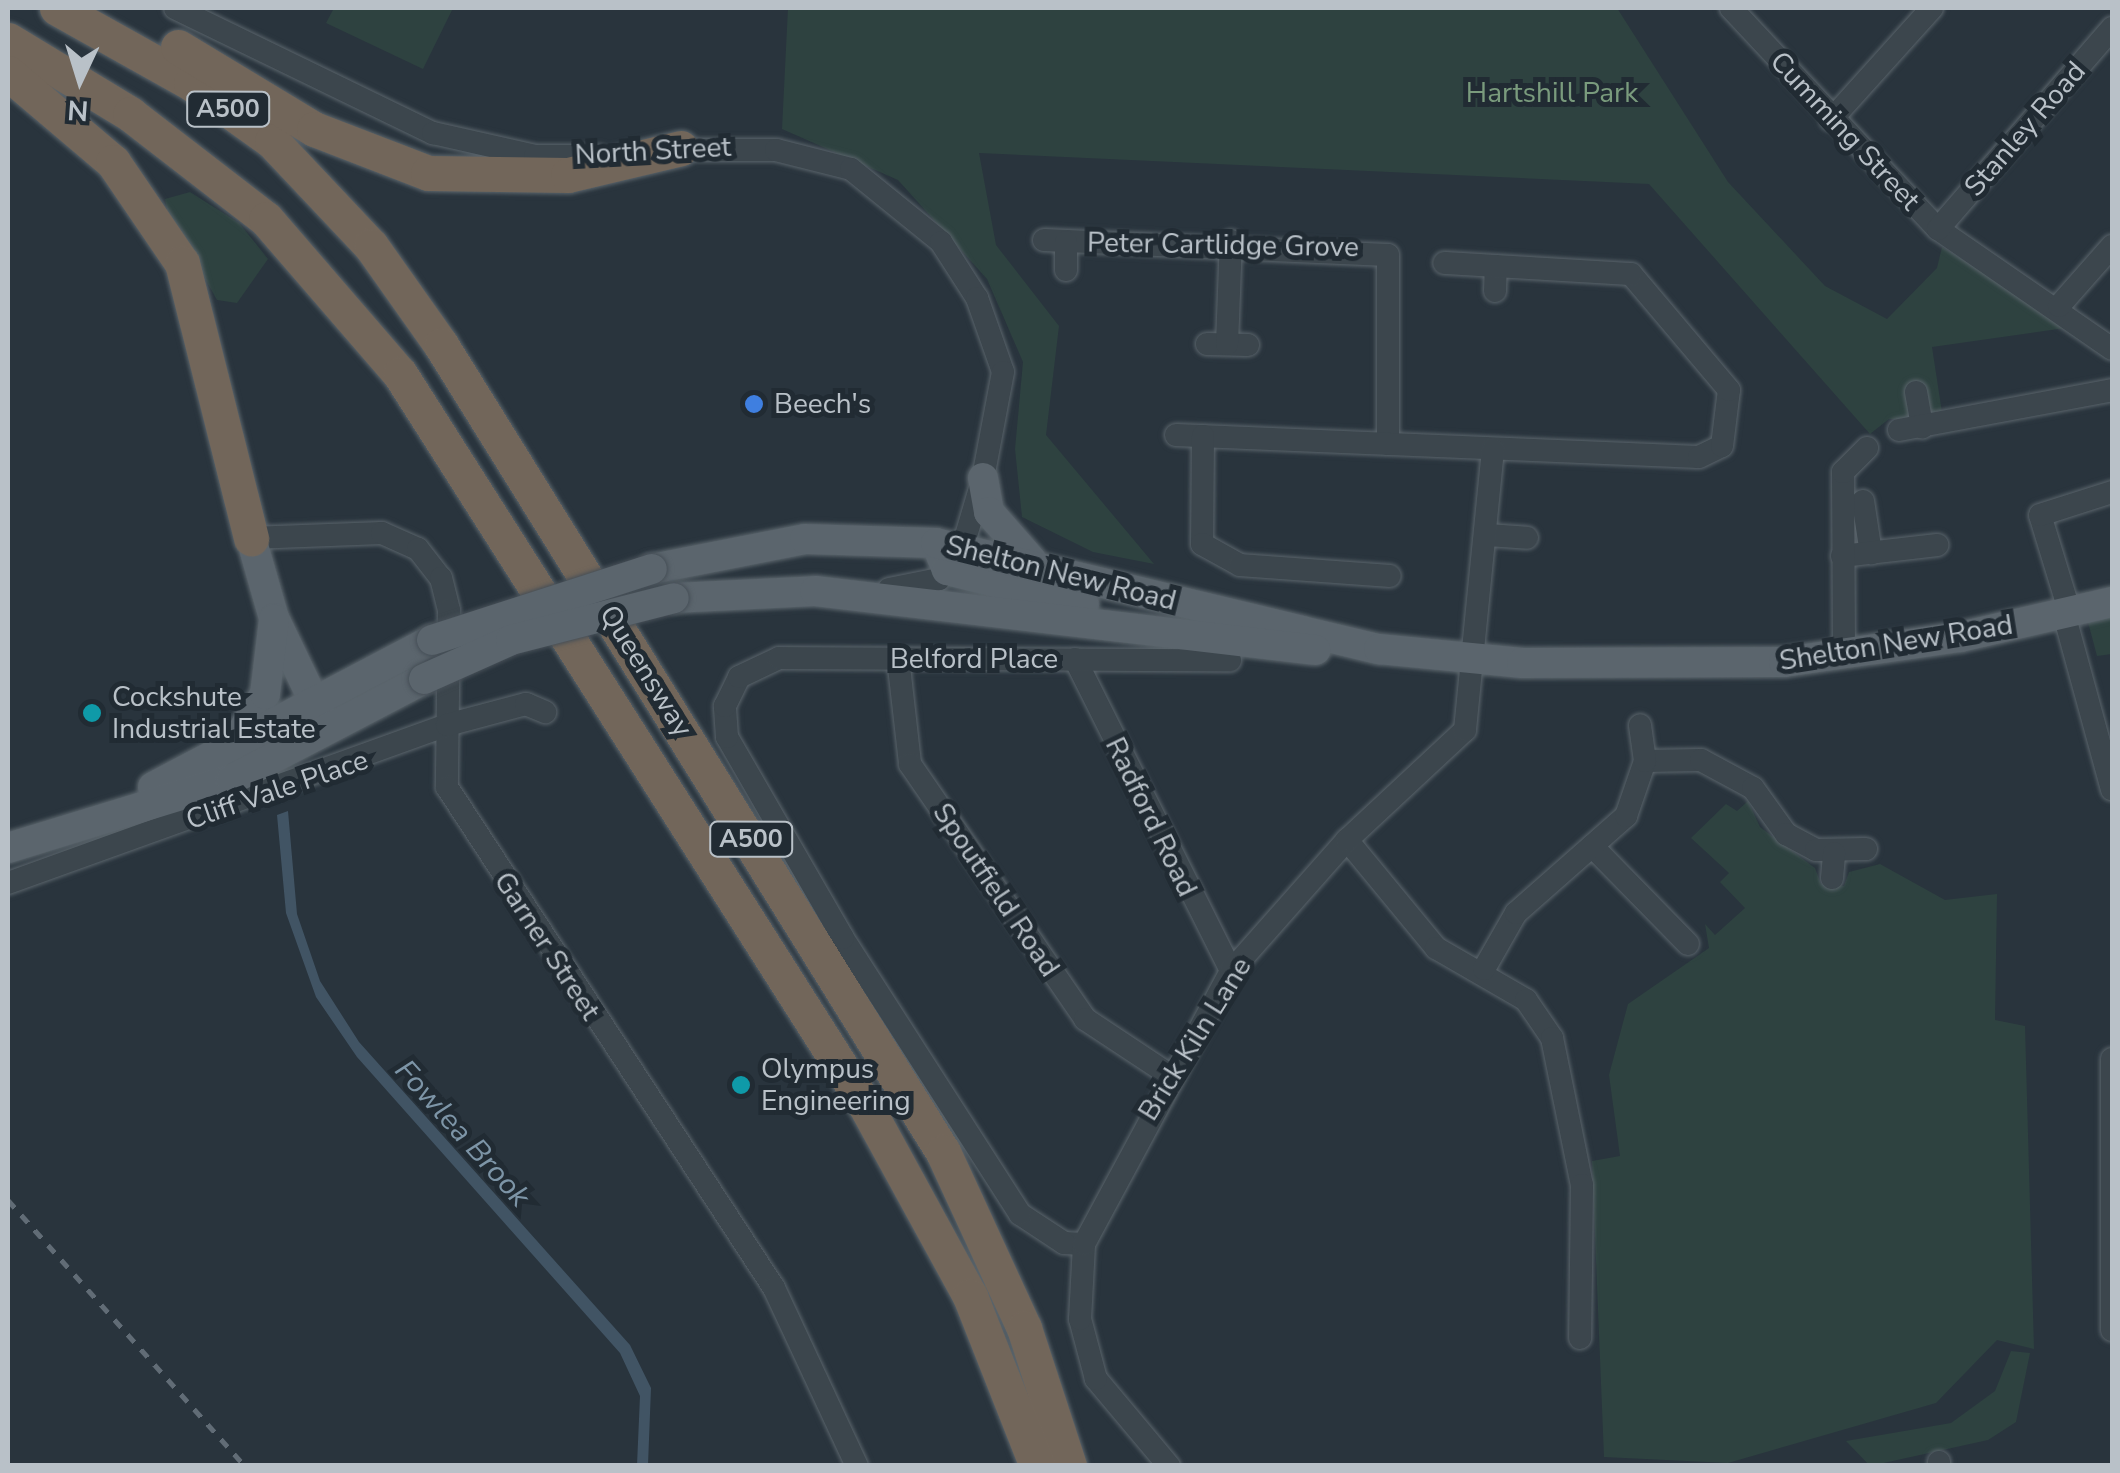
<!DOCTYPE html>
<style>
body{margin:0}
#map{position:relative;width:2120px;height:1473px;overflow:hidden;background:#29343d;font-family:"Nunito Sans",sans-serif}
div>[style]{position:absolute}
.green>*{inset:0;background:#2e4240}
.water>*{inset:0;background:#415464}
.roads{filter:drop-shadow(0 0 2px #5a646b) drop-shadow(0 0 2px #5a646b)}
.minor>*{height:22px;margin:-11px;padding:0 11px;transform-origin:11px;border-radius:11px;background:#3c464d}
.major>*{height:30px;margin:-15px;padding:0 15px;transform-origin:15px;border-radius:15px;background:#5b656d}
.highway>*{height:35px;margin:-17.5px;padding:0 17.5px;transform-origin:17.5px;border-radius:17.5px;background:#72665a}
.rail>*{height:5px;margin-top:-2.5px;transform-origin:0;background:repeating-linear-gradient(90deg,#616c76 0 10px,transparent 0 20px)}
.bridges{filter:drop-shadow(0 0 2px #464f57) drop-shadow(0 0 2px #464f57)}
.major-bridge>*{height:30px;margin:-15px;padding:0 15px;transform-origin:15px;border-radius:15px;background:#5b656d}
.dots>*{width:28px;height:28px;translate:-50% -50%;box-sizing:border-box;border:5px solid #212b33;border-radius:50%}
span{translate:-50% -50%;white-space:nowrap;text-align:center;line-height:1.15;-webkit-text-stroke:10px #212b33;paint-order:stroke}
.shield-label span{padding:2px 8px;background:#212b33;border:2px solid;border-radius:8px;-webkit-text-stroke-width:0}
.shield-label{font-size:25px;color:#b9c1c8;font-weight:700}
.park-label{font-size:28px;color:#7a9b7d}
.street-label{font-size:28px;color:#b9c1c8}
.poi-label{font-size:28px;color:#b9c1c8}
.left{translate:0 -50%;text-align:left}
.water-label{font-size:30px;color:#7d95a7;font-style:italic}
.frame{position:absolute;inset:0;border:10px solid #b9c1c8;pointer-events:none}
.north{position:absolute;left:30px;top:30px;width:100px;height:100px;-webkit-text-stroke:8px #212b33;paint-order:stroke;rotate:184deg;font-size:28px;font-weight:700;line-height:40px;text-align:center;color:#b9c1c8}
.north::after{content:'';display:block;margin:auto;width:35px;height:45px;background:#b9c1c8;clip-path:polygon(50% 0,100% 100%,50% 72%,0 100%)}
</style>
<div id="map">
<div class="green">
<i style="clip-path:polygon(334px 8px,453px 8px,423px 69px,326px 23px)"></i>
<i style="clip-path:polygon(788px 8px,1617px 8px,1728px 182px,1825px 286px,1887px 319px,1937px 268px,1942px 247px,2072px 327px,1932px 347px,1943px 419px,1889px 419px,1870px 434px,1649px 184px,979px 153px,996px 245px,1059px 326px,1046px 435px,1154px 564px,1093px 552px,1022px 517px,1015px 449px,1023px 362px,987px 279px,898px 180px,782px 129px)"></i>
<i style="clip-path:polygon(190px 192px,239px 223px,268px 259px,237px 303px,217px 300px,167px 210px,165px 199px)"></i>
<i style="clip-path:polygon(2112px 616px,2112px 654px,2097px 656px,2088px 622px)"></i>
<i style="clip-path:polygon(1748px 801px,1760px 827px,1815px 868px,1821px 884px,1844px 886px,1849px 872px,1880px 864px,1945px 900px,1997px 894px,1995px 1020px,2025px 1026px,2034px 1349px,1997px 1340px,1936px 1403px,1728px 1463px,1604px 1457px,1592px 1161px,1620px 1156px,1609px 1075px,1628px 1004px,1709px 948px,1705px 924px,1715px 935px,1745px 908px,1720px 882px,1729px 873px,1691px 838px,1726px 804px,1737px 811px)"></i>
<i style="clip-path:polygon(2011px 1351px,2030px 1353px,2016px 1422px,1988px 1440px,1870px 1466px,1846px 1441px,1951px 1423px,1995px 1391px)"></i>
</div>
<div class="water">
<i style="clip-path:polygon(288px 811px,297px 914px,320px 981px,359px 1042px,630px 1345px,651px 1388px,648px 1465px,637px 1465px,640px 1396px,620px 1353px,357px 1057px,316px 997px,286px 913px,277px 815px)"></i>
</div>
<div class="roads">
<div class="minor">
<i style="left:175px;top:8px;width:287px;rotate:25.9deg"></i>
<i style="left:433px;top:133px;width:105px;rotate:12.7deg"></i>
<i style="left:535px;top:156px;width:64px"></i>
<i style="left:1731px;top:8px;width:303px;rotate:46.9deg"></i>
<i style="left:1938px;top:229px;width:211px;rotate:34.6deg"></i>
<i style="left:1831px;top:120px;width:151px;rotate:-48deg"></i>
<i style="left:671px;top:150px;width:105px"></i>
<i style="left:776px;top:150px;width:77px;rotate:14.2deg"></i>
<i style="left:851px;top:169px;width:116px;rotate:39deg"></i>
<i style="left:941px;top:242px;width:67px;rotate:57.3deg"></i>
<i style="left:977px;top:298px;width:78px;rotate:70.6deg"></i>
<i style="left:1003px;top:372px;width:108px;rotate:100.7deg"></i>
<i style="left:983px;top:478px;width:71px;rotate:106.4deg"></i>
<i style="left:963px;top:546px;width:41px;rotate:126deg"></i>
<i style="left:939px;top:579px;width:51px;rotate:168.7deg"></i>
<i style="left:1938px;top:229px;width:266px;rotate:-49.1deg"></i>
<i style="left:1044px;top:240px;width:344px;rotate:2.5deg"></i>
<i style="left:1388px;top:255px;width:189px;rotate:90deg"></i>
<i style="left:1066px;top:242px;width:28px;rotate:90deg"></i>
<i style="left:1495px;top:291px;width:25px;rotate:-88deg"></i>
<i style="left:2059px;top:306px;width:80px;rotate:-48.5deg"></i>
<i style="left:1207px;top:344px;width:41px;rotate:1.4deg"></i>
<i style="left:1227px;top:344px;width:103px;rotate:-87.8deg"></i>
<i style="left:1916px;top:392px;width:36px;rotate:80deg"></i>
<i style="left:1899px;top:430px;width:217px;rotate:-10.6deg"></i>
<i style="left:1176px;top:435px;width:523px;rotate:2.41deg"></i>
<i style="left:1699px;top:457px;width:25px;rotate:-26deg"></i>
<i style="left:1722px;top:446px;width:56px;rotate:-82.9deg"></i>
<i style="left:1729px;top:390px;width:152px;rotate:-130.2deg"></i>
<i style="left:1631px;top:274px;width:187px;rotate:-176.6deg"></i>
<i style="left:1203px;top:436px;width:108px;rotate:90.5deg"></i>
<i style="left:1202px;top:544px;width:43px;rotate:28.9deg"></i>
<i style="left:1240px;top:565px;width:150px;rotate:4.2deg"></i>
<i style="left:1863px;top:501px;width:53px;rotate:81.3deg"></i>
<i style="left:1488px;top:535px;width:39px;rotate:4deg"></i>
<i style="left:251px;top:538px;width:131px;rotate:-2.2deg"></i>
<i style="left:382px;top:533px;width:39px;rotate:24deg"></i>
<i style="left:418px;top:549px;width:37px;rotate:52deg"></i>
<i style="left:441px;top:578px;width:34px;rotate:76deg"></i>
<i style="left:449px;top:611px;width:176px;rotate:90.7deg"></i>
<i style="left:447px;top:787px;width:598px;rotate:56.87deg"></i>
<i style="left:774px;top:1288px;width:196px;rotate:65deg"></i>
<i style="left:1842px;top:556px;width:96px;rotate:-6.6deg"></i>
<i style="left:2070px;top:613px;width:102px;rotate:-107deg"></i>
<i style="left:2040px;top:515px;width:76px;rotate:-17.7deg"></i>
<i style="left:2064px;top:614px;width:182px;rotate:74.7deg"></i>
<i style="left:1844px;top:656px;width:184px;rotate:-90.3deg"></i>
<i style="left:1843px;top:472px;width:34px;rotate:-45deg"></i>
<i style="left:898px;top:658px;width:107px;rotate:83.5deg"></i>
<i style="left:910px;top:764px;width:309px;rotate:55.5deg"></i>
<i style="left:1085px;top:1019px;width:103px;rotate:33.5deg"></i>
<i style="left:1075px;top:659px;width:349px;rotate:63.4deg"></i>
<i style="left:1645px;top:761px;width:56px;rotate:-1deg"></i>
<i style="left:1701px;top:760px;width:59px;rotate:28.3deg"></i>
<i style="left:1753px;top:788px;width:57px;rotate:54.3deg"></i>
<i style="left:1786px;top:834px;width:34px;rotate:28deg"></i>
<i style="left:1816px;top:850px;width:50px;rotate:-1.1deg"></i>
<i style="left:1347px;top:840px;width:140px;rotate:50.5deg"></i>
<i style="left:1436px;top:948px;width:104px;rotate:30deg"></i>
<i style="left:1526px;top:1000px;width:46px;rotate:55.6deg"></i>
<i style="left:1552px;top:1038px;width:150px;rotate:78.5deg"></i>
<i style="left:1582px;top:1185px;width:153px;rotate:90.7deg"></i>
<i style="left:1592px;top:846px;width:137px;rotate:45.6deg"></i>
<i style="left:1832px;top:878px;width:25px;rotate:-85deg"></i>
<i style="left:8px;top:883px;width:467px;rotate:-19.8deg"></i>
<i style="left:447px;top:725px;width:82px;rotate:-14.9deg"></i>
<i style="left:526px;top:704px;width:21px;rotate:23deg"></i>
<i style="left:1484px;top:969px;width:64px;rotate:-60.3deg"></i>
<i style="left:1516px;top:913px;width:147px;rotate:-41.4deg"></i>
<i style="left:1626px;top:816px;width:58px;rotate:-70.9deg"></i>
<i style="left:1645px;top:761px;width:36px;rotate:-98deg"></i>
<i style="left:2112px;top:1059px;width:271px;rotate:90deg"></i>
<i style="left:1084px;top:1244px;width:20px;rotate:-177deg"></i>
<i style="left:1064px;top:1243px;width:53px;rotate:-146.6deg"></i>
<i style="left:1020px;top:1214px;width:328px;rotate:-122.7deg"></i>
<i style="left:843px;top:938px;width:232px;rotate:-120deg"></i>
<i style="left:727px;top:737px;width:31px;rotate:-94deg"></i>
<i style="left:725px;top:706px;width:32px;rotate:-64deg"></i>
<i style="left:739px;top:677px;width:44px;rotate:-25.4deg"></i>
<i style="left:779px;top:658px;width:451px;rotate:0.3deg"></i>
<i style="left:1939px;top:1462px;width:4px;rotate:90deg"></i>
<i style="left:1169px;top:1466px;width:114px;rotate:-130deg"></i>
<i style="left:1096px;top:1379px;width:62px;rotate:-104.9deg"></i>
<i style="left:1080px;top:1319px;width:75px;rotate:-86.9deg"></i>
<i style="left:1084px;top:1244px;width:310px;rotate:-61.7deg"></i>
<i style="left:1231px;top:971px;width:175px;rotate:-48.5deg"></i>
<i style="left:1347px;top:840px;width:161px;rotate:-43deg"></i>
<i style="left:1465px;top:730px;width:282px;rotate:-84.3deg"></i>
</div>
<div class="major">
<i style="left:983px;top:478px;width:35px;rotate:80deg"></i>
<i style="left:989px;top:512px;width:65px;rotate:48.7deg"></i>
<i style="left:251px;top:538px;width:83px;rotate:74deg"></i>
<i style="left:274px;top:618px;width:109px;rotate:64.4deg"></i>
<i style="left:936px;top:543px;width:29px;rotate:68deg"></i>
<i style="left:947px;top:570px;width:141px;rotate:13.9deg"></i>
<i style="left:652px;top:569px;width:156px;rotate:-11.1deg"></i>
<i style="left:805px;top:539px;width:131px;rotate:1.7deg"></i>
<i style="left:936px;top:543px;width:456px;rotate:13.5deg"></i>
<i style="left:1379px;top:649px;width:144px;rotate:5.6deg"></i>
<i style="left:1522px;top:663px;width:262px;rotate:-0.2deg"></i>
<i style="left:1784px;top:662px;width:178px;rotate:-8.1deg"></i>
<i style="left:1960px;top:637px;width:156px;rotate:-13deg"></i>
<i style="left:674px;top:598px;width:141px;rotate:-2.8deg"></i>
<i style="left:815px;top:591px;width:504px;rotate:6.72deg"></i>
<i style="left:237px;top:740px;width:54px;rotate:-58.7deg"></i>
<i style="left:265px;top:694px;width:75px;rotate:-83.1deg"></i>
<i style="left:153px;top:787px;width:315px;rotate:-27.8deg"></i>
<i style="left:8px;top:848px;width:233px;rotate:-17deg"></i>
<i style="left:231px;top:780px;width:218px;rotate:-27.6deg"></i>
</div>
<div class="highway">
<i style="left:57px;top:8px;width:154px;rotate:29.2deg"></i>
<i style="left:191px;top:83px;width:100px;rotate:35.6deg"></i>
<i style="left:272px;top:141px;width:144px;rotate:46.7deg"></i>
<i style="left:371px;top:246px;width:121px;rotate:54.7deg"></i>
<i style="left:441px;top:345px;width:950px;rotate:58.12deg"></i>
<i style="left:943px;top:1152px;width:194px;rotate:65.3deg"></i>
<i style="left:1024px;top:1328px;width:145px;rotate:71.9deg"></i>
<i style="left:8px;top:40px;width:143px;rotate:31.2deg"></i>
<i style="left:130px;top:114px;width:172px;rotate:37.7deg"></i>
<i style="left:266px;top:219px;width:205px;rotate:49.2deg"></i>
<i style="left:400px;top:374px;width:870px;rotate:57.53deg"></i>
<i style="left:867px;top:1108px;width:214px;rotate:61.3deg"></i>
<i style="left:970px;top:1296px;width:183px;rotate:68.5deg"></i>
<i style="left:178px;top:47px;width:159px;rotate:31.1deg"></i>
<i style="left:314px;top:129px;width:122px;rotate:21.1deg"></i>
<i style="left:428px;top:173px;width:140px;rotate:0.8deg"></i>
<i style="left:568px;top:175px;width:116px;rotate:-13.4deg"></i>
<i style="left:8px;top:73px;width:138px;rotate:40.3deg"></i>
<i style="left:113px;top:162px;width:122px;rotate:55.7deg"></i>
<i style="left:182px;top:263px;width:284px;rotate:75.9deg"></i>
</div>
</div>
<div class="rail">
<i style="left:8px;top:1200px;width:356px;rotate:48.3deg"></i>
</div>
<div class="bridges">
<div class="major-bridge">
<i style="left:432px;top:640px;width:231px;rotate:-17.9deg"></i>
<i style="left:424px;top:679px;width:95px;rotate:-24.1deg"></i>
<i style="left:511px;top:640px;width:168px;rotate:-14.4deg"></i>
</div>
</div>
<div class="dots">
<i style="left:754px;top:404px;background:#3f7fe0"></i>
<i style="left:92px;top:713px;background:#0f9aa8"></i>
<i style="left:741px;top:1085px;background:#0f9aa8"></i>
</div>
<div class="shield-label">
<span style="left:228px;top:109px">A500</span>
<span style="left:751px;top:839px">A500</span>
</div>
<div class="park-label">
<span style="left:1552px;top:93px">Hartshill Park</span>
</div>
<div class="street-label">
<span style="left:2025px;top:129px;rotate:-49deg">Stanley Road</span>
<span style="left:1845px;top:131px;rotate:47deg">Cumming Street</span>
<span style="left:653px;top:151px;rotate:-3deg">North Street</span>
<span style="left:1223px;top:245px;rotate:1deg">Peter Cartlidge Grove</span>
<span style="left:1061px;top:573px;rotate:14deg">Shelton New Road</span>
<span style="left:1896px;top:643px;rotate:-9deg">Shelton New Road</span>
<span style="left:974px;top:659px">Belford Place</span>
<span style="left:646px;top:671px;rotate:58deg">Queensway</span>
<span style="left:277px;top:790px;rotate:-19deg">Cliff Vale Place</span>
<span style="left:1151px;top:817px;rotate:64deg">Radford Road</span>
<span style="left:996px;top:890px;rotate:56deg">Spoutfield Road</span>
<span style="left:547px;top:946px;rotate:57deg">Garner Street</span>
<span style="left:1195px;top:1039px;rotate:-58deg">Brick Kiln Lane</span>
</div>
<div class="poi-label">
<span class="left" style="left:774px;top:404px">Beech's</span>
<span class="left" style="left:112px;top:713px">Cockshute<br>Industrial Estate</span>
<span class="left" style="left:761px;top:1085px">Olympus<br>Engineering</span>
</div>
<div class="water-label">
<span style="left:462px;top:1134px;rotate:48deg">Fowlea Brook</span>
</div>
<div class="frame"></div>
<div class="north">N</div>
</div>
